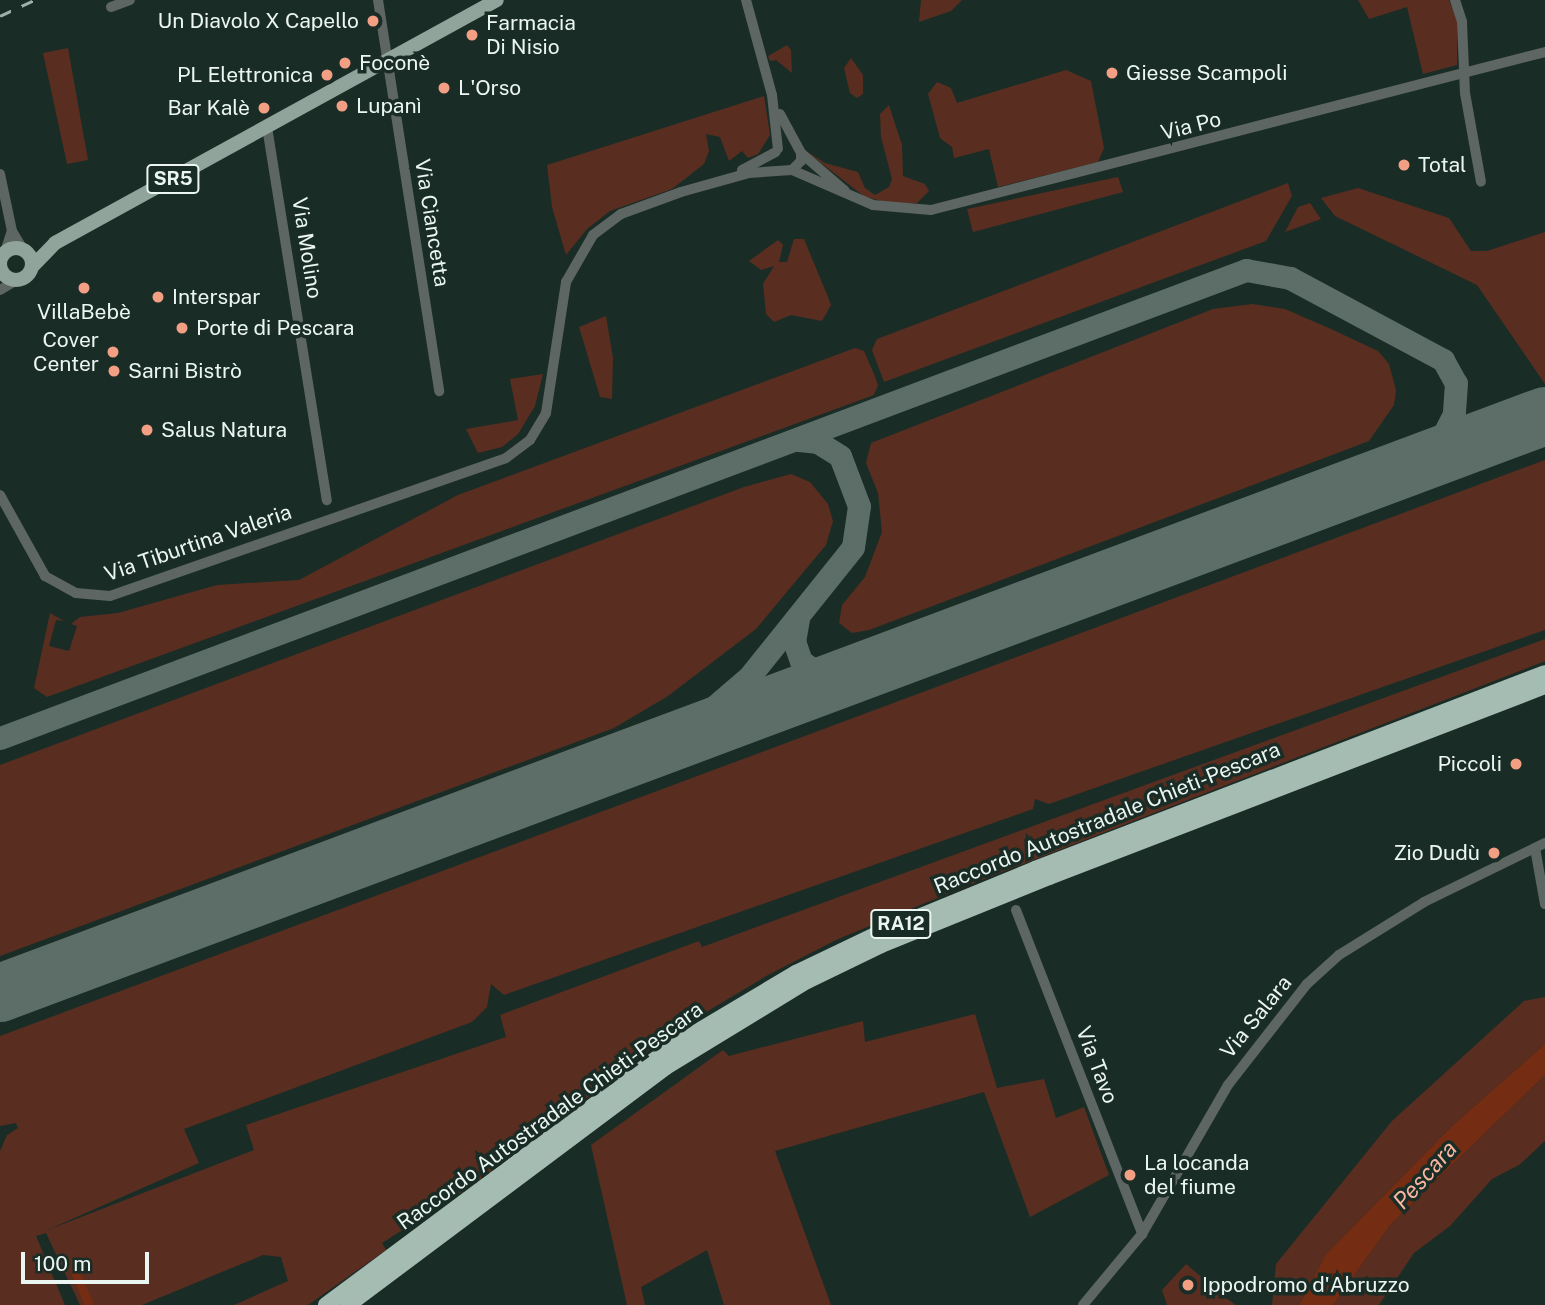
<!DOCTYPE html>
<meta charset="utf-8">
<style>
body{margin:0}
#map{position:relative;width:1545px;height:1305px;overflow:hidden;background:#1a2c26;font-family:"Public Sans",sans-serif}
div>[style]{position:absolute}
.green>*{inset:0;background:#592e20}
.water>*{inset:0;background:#742c12}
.canal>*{height:9px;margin:-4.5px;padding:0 4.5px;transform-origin:4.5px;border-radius:4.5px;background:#742c12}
.taxiway>*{height:23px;margin:-11.5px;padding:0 11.5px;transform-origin:11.5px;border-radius:11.5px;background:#5d6d68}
.runway>*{height:58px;margin:-29px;padding:0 29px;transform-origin:29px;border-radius:29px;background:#5d6d68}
.minor>*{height:10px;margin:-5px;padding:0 5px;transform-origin:5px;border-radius:5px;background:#5d6662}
.major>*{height:14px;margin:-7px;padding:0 7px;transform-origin:7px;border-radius:7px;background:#91a49c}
.major>.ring{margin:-7px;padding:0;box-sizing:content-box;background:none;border:14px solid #91a49c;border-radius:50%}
.highway>*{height:16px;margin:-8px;padding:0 8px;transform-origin:8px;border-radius:8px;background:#a5bcb3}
.rail>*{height:2.5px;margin-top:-1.25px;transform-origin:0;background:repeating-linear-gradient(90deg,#a0aea9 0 12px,transparent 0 24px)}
.dots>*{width:19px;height:19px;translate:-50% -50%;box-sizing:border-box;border:4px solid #1a2c26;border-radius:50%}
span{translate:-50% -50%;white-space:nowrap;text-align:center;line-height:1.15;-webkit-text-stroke:7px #1a2c26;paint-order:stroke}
.shield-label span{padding:2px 5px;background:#1a2c26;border:2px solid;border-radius:5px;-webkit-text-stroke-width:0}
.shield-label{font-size:19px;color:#ebf6f2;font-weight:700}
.poi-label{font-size:21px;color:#ebf6f2}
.right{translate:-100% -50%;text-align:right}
.left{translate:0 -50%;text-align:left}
.street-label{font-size:21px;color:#ebf6f2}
.water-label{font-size:23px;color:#f9b6a1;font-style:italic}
.scale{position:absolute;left:21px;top:1252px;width:128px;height:32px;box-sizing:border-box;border:4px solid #ebf6f2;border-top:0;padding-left:9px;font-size:21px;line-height:24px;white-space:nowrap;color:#ebf6f2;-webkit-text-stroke:5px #1a2c26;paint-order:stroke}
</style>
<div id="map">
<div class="green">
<i style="clip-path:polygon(921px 0,962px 0,951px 11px,919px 22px)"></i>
<i style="clip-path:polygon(1358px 0,1449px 0,1457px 20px,1457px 65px,1423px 74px,1407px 7px,1369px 19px)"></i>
<i style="clip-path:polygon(787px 45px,791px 50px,792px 73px,776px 60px,770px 61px,768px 56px)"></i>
<i style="clip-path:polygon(68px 48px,88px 160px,67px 164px,43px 53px)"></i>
<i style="clip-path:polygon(851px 58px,863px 75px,863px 94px,857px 98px,850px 93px,844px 68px)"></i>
<i style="clip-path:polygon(1066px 70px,1091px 81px,1104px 148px,1098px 162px,998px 187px,989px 149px,954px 158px,952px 147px,940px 138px,928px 94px,937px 82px,951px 88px,957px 103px)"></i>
<i style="clip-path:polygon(764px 96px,770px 135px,758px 154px,748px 158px,742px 151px,729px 161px,720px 137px,706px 134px,709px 151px,704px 164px,672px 189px,610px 211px,587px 229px,566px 255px,552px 207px,547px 165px)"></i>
<i style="clip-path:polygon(889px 105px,902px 145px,903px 176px,925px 184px,929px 191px,917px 203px,895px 204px,865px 197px,803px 149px,825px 163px,858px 172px,865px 188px,875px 195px,889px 187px,892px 179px,881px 137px,880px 114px)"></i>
<i style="clip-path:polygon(1118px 177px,1123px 192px,973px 232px,967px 209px)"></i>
<i style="clip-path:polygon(1288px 183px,1292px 196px,1266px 241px,884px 382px,872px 350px,877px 339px)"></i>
<i style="clip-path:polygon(1358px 188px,1449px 218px,1471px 251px,1487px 251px,1545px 232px,1545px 384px,1477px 285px,1335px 216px,1321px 198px)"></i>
<i style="clip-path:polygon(1310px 203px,1321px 219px,1285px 232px,1298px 207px)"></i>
<i style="clip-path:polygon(794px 239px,804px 239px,828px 297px,831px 305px,822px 321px,791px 315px,774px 322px,766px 314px,763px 284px,774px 266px,761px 270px,749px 261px,778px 240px,783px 245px,779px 262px,787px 262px)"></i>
<i style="clip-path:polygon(1252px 304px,1285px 309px,1331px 329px,1378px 351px,1389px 364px,1396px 390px,1394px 405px,1369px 441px,869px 630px,852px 633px,839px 623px,842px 605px,865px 577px,882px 532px,878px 493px,866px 463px,871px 443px,1213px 309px)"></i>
<i style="clip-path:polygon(606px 316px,613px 358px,612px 399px,600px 397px,579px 327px)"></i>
<i style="clip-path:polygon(855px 348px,864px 351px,874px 374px,878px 385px,874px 395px,47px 697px,34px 688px,50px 613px,64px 621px,56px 620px,49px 646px,69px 651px,77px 626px,71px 624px,80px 617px,118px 613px,217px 585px,299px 580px,458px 495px)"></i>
<i style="clip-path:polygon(543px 374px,535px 406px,518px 434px,502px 447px,478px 453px,466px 429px,518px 420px,510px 379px)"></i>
<i style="clip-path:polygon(1545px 460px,1545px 630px,1049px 804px,1035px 799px,1033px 809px,504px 995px,491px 984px,487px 1007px,472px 1022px,184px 1129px,199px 1163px,45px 1231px,254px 1150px,246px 1125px,506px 1037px,500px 1015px,699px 941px,702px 947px,1545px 639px,1545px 661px,964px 887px,838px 939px,768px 975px,676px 1030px,470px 1187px,382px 1243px,386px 1250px,308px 1305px,234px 1305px,288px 1281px,281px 1257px,263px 1255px,142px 1305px,80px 1305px,46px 1233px,36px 1236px,65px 1305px,0 1305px,0 1151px,7px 1135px,18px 1128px,16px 1123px,0 1126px,0 1036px)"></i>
<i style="clip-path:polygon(791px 474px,810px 482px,828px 504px,833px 521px,826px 545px,756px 629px,668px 696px,614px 728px,0 956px,0 765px,744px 487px)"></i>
<i style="clip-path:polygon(1545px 997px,1545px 1044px,1454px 1124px,1326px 1254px,1299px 1305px,1272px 1305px,1276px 1264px,1392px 1121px,1524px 1001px)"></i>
<i style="clip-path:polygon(975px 1014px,997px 1088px,1044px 1079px,1056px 1118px,1084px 1107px,1109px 1175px,1030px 1217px,984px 1092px,775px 1151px,831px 1305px,724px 1305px,707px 1250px,641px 1287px,645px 1305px,627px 1305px,591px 1145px,723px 1050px,729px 1056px,863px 1021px,865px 1042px)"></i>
<i style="clip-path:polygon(1545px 1075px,1545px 1141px,1519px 1165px,1492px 1179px,1450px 1226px,1414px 1253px,1379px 1305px,1333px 1305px,1391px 1224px)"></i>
<i style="clip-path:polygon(1186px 1264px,1226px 1298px,1236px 1305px,1167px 1305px,1162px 1290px)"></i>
</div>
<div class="water">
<i style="clip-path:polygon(1545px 1044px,1545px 1075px,1391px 1224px,1333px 1305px,1299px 1305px,1326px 1254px,1454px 1124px)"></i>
</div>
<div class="canal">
<i style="left:76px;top:1274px;width:34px;rotate:67deg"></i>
</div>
<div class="taxiway">
<i style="left:798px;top:619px;width:22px;rotate:100deg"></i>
<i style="left:794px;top:641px;width:21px;rotate:71deg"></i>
<i style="left:801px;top:661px;width:29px;rotate:36deg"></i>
<i style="left:824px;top:678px;width:19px;rotate:-3deg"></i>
<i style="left:0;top:738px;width:1331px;rotate:-20.59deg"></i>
<i style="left:1246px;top:270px;width:45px;rotate:10.3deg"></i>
<i style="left:1290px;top:278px;width:174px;rotate:28.2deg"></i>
<i style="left:1443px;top:360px;width:26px;rotate:61deg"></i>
<i style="left:1456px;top:383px;width:31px;rotate:94deg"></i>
<i style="left:1454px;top:414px;width:33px;rotate:117deg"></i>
<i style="left:1439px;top:443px;width:31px;rotate:140deg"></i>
<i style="left:635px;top:755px;width:76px;rotate:-29.3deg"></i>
<i style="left:701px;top:718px;width:63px;rotate:-40.5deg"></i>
<i style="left:749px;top:677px;width:166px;rotate:-51.3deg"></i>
<i style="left:853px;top:547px;width:41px;rotate:-81.7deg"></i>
<i style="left:859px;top:506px;width:53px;rotate:-110.8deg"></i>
<i style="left:840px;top:456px;width:26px;rotate:-148deg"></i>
<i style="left:818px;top:442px;width:19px;rotate:-174deg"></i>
</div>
<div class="runway">
<i style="left:0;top:993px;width:1649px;rotate:-20.48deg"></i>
</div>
<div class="minor">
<i style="left:378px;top:0;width:396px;rotate:81.1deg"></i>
<i style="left:746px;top:0;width:98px;rotate:74.7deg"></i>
<i style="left:772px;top:95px;width:54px;rotate:83.7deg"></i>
<i style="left:1455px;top:0;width:23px;rotate:72deg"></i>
<i style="left:1462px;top:22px;width:71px;rotate:87.6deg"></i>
<i style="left:1465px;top:93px;width:90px;rotate:79.8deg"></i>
<i style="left:111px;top:7px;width:20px;rotate:-20deg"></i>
<i style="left:780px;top:114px;width:44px;rotate:61.7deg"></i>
<i style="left:801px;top:153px;width:58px;rotate:40.8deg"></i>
<i style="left:267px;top:127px;width:378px;rotate:80.9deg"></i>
<i style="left:742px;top:170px;width:38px;rotate:-28deg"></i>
<i style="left:792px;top:170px;width:88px;rotate:23.4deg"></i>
<i style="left:873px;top:205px;width:58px;rotate:4.9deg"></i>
<i style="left:931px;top:210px;width:634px;rotate:-14.43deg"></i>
<i style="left:0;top:174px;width:58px;rotate:78.1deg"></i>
<i style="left:12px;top:231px;width:21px;rotate:59deg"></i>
<i style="left:5px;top:252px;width:22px;rotate:-72deg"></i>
<i style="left:0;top:290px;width:21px;rotate:-31deg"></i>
<i style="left:0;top:495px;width:93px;rotate:60.9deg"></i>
<i style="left:45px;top:576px;width:35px;rotate:29deg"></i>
<i style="left:76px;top:593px;width:34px;rotate:5deg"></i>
<i style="left:110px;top:596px;width:419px;rotate:-19.2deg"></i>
<i style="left:506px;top:458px;width:30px;rotate:-37deg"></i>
<i style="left:530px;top:440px;width:31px;rotate:-59deg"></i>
<i style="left:546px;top:413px;width:133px;rotate:-81.3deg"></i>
<i style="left:566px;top:282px;width:54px;rotate:-60.1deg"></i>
<i style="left:593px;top:235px;width:35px;rotate:-37deg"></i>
<i style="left:621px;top:214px;width:64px;rotate:-20.1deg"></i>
<i style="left:681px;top:192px;width:71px;rotate:-15.6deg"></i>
<i style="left:749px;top:173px;width:43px;rotate:-4deg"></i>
<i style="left:792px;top:170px;width:13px;rotate:-45deg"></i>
<i style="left:801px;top:161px;width:8px;rotate:-90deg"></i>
<i style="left:1535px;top:848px;width:57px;rotate:79.9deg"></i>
<i style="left:1016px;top:910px;width:348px;rotate:68.7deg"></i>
<i style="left:1083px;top:1305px;width:92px;rotate:-50.3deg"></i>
<i style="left:1142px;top:1234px;width:172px;rotate:-60deg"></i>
<i style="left:1228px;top:1085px;width:128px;rotate:-52deg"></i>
<i style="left:1307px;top:984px;width:43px;rotate:-42.2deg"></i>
<i style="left:1339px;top:955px;width:100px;rotate:-31.9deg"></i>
<i style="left:1424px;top:902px;width:135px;rotate:-26deg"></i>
</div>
<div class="major">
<i class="ring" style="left:0;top:248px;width:18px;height:18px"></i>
<i style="left:32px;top:267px;width:33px;rotate:-46deg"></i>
<i style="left:55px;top:243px;width:504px;rotate:-28.8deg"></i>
</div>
<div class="highway">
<i style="left:326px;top:1305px;width:435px;rotate:-36.7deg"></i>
<i style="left:675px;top:1045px;width:141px;rotate:-30.8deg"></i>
<i style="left:796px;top:973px;width:88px;rotate:-25.7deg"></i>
<i style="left:875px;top:935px;width:173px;rotate:-22.4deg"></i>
<i style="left:1035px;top:869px;width:546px;rotate:-21.02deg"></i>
<i style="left:348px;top:1305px;width:397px;rotate:-36.8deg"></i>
<i style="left:666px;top:1067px;width:165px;rotate:-31.4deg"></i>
<i style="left:807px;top:981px;width:82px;rotate:-25.9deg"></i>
<i style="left:881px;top:945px;width:181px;rotate:-22deg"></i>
<i style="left:1049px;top:877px;width:532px;rotate:-21.06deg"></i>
</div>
<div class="rail">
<i style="left:0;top:16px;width:38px;rotate:-25deg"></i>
</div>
<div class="dots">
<i style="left:373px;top:21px;background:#f39f84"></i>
<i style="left:472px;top:35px;background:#f39f84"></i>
<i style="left:345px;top:63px;background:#f39f84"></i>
<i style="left:1112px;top:73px;background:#f39f84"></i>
<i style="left:327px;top:75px;background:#f39f84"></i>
<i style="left:444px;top:88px;background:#f39f84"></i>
<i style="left:342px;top:106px;background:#f39f84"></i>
<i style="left:264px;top:108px;background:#f39f84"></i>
<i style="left:1404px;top:165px;background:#f39f84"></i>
<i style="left:84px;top:288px;background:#f39f84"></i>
<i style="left:158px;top:297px;background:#f39f84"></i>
<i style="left:182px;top:328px;background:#f39f84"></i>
<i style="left:113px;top:352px;background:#f39f84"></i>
<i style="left:114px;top:371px;background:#f39f84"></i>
<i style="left:147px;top:430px;background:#f39f84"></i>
<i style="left:1516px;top:764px;background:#f39f84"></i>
<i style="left:1494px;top:853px;background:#f39f84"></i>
<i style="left:1130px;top:1175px;background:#f39f84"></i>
<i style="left:1188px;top:1285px;background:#f39f84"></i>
</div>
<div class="shield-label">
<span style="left:173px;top:179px">SR5</span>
<span style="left:901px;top:924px">RA12</span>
</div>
<div class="poi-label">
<span class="right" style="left:359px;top:21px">Un Diavolo X Capello</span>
<span class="left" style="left:486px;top:35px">Farmacia<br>Di Nisio</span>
<span class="left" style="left:359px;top:63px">Foconè</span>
<span class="left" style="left:1126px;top:73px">Giesse Scampoli</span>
<span class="right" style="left:313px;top:75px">PL Elettronica</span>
<span class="left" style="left:458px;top:88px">L'Orso</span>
<span class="left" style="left:356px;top:106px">Lupanì</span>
<span class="right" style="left:250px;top:108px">Bar Kalè</span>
<span class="left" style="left:1418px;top:165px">Total</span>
<span class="left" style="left:172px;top:297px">Interspar</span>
<span style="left:84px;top:312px">VillaBebè</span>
<span class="left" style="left:196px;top:328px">Porte di Pescara</span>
<span class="right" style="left:99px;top:352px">Cover<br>Center</span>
<span class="left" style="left:128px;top:371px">Sarni Bistrò</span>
<span class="left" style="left:161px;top:430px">Salus Natura</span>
<span class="right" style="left:1502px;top:764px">Piccoli</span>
<span class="right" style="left:1480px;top:853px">Zio Dudù</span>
<span class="left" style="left:1144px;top:1175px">La locanda<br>del fiume</span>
<span class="left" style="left:1202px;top:1285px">Ippodromo d'Abruzzo</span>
</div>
<div class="street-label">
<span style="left:1191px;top:126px;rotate:-14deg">Via Po</span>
<span style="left:432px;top:223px;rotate:81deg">Via Ciancetta</span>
<span style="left:307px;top:248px;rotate:81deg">Via Molino</span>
<span style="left:198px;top:543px;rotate:-19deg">Via Tiburtina Valeria</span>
<span style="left:1107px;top:818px;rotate:-22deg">Raccordo Autostradale Chieti-Pescara</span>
<span style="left:1256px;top:1017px;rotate:-51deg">Via Salara</span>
<span style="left:1097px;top:1065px;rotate:69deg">Via Tavo</span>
<span style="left:550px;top:1116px;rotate:-36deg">Raccordo Autostradale Chieti-Pescara</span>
</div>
<div class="water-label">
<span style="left:1425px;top:1175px;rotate:-48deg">Pescara</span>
</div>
<div class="scale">100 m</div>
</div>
